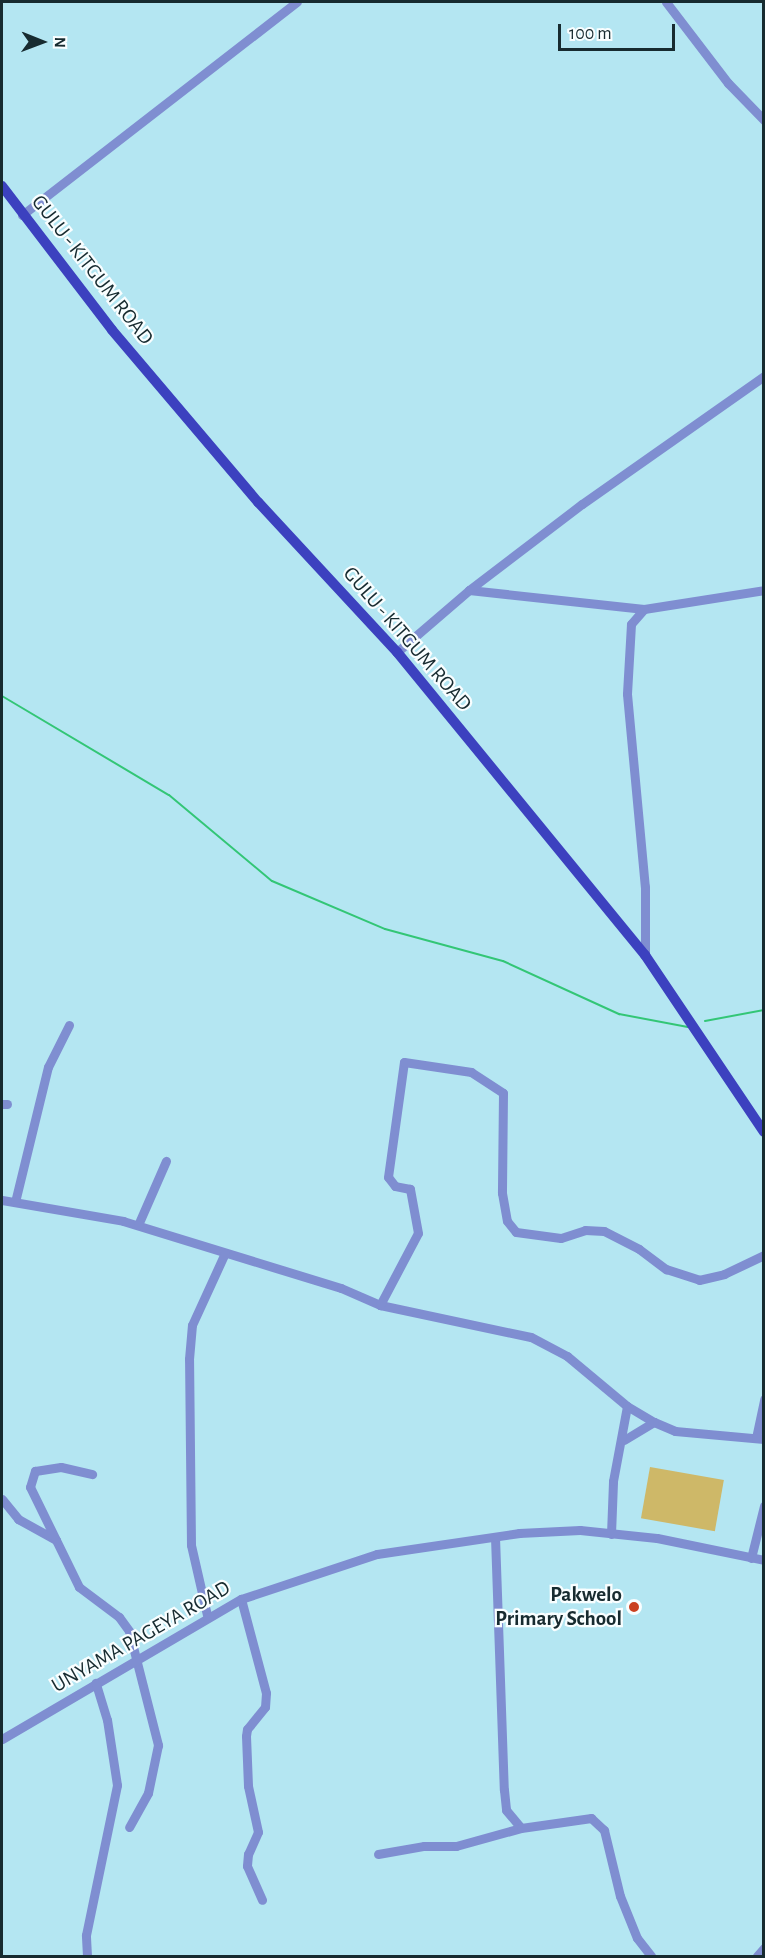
<!DOCTYPE html>
<style>
body{margin:0}
#map{position:relative;width:765px;height:1958px;overflow:hidden;background:#b4e6f2;font-family:"Alegreya Sans",sans-serif}
div>[style]{position:absolute}
.green>*{inset:0;background:#ceb868;transform-origin:0 0}
.stream>*{height:2px;margin:-1px;padding:0 1px;transform-origin:1px;border-radius:1px;background:#33c676}
.minor>*{height:9px;margin:-4.5px;padding:0 4.5px;transform-origin:4.5px;border-radius:4.5px;background:#7f8ed1}
.major>*{height:10px;margin:-5px;padding:0 5px;transform-origin:5px;border-radius:5px;background:#3c41bf}
.dots>*{width:16px;height:16px;translate:-50% -50%;box-sizing:border-box;border:3px solid #f9feff;border-radius:50%}
span{translate:-50% -50%;white-space:nowrap;text-align:center;line-height:1.15;-webkit-text-stroke:4.5px #f9feff;paint-order:stroke}
.street-label{font-size:21px;color:#172b30}
.poi-label{font-size:21px;color:#172b30;font-weight:700}
.right{translate:-100% -50%;text-align:right}
.frame{position:absolute;inset:0;border:3px solid #172b30;pointer-events:none}
.north{position:absolute;left:12px;top:12px;width:60px;height:60px;-webkit-text-stroke:4px #f9feff;paint-order:stroke;rotate:91deg;font-size:16px;font-weight:700;line-height:24px;text-align:center;color:#172b30}
.north::after{content:'';display:block;margin:auto;width:21px;height:27px;background:#172b30;clip-path:polygon(50% 0,100% 100%,50% 72%,0 100%)}
.scale{position:absolute;left:558px;top:24px;width:117px;height:27px;box-sizing:border-box;border:3px solid #172b30;border-top:0;padding-left:8px;font-size:18px;line-height:21px;white-space:nowrap;color:#172b30;-webkit-text-stroke:4px #f9feff;paint-order:stroke}
</style>
<div id="map">
<div class="green">
<i style="left:650px;top:1467px;width:75px;height:52px;rotate:10deg"></i>
</div>
<div class="stream">
<i style="left:2px;top:696px;width:194px;rotate:30.7deg"></i>
<i style="left:169px;top:795px;width:134px;rotate:39.9deg"></i>
<i style="left:272px;top:881px;width:123px;rotate:23deg"></i>
<i style="left:385px;top:929px;width:122px;rotate:15.2deg"></i>
<i style="left:503px;top:961px;width:128px;rotate:24.6deg"></i>
<i style="left:619px;top:1014px;width:70px;rotate:10.7deg"></i>
<i style="left:705px;top:1021px;width:60px;rotate:-10.6deg"></i>
</div>
<div class="minor">
<i style="left:666px;top:2px;width:102px;rotate:52.6deg"></i>
<i style="left:728px;top:83px;width:52px;rotate:45.8deg"></i>
<i style="left:22px;top:215px;width:348px;rotate:-37.8deg"></i>
<i style="left:469px;top:590px;width:176px;rotate:6.2deg"></i>
<i style="left:644px;top:609px;width:121px;rotate:-9deg"></i>
<i style="left:644px;top:609px;width:20px;rotate:131deg"></i>
<i style="left:631px;top:624px;width:70px;rotate:93.3deg"></i>
<i style="left:627px;top:694px;width:194px;rotate:84.7deg"></i>
<i style="left:645px;top:887px;width:68px;rotate:90deg"></i>
<i style="left:397px;top:652px;width:95px;rotate:-40.7deg"></i>
<i style="left:469px;top:590px;width:142px;rotate:-37.3deg"></i>
<i style="left:582px;top:504px;width:223px;rotate:-35.1deg"></i>
<i style="left:2px;top:1104px;width:5px"></i>
<i style="left:2px;top:1200px;width:123px;rotate:9.8deg"></i>
<i style="left:123px;top:1221px;width:228px;rotate:17.1deg"></i>
<i style="left:341px;top:1288px;width:43px;rotate:23.6deg"></i>
<i style="left:380px;top:1305px;width:154px;rotate:12deg"></i>
<i style="left:531px;top:1337px;width:41px;rotate:27.8deg"></i>
<i style="left:567px;top:1356px;width:78px;rotate:39.8deg"></i>
<i style="left:627px;top:1406px;width:31px;rotate:31deg"></i>
<i style="left:654px;top:1422px;width:23px;rotate:23deg"></i>
<i style="left:675px;top:1431px;width:89px;rotate:5.1deg"></i>
<i style="left:15px;top:1202px;width:139px;rotate:-76.3deg"></i>
<i style="left:48px;top:1067px;width:47px;rotate:-63.4deg"></i>
<i style="left:138px;top:1225px;width:70px;rotate:-66.4deg"></i>
<i style="left:380px;top:1305px;width:81px;rotate:-62.2deg"></i>
<i style="left:418px;top:1233px;width:45px;rotate:-100.3deg"></i>
<i style="left:410px;top:1189px;width:15px;rotate:-169deg"></i>
<i style="left:395px;top:1186px;width:11px;rotate:-128deg"></i>
<i style="left:388px;top:1177px;width:116px;rotate:-82.1deg"></i>
<i style="left:404px;top:1062px;width:68px;rotate:8.5deg"></i>
<i style="left:471px;top:1072px;width:38px;rotate:33deg"></i>
<i style="left:503px;top:1093px;width:100px;rotate:90.6deg"></i>
<i style="left:502px;top:1193px;width:28px;rotate:80deg"></i>
<i style="left:507px;top:1221px;width:14px;rotate:51deg"></i>
<i style="left:516px;top:1232px;width:45px;rotate:7.6deg"></i>
<i style="left:561px;top:1238px;width:25px;rotate:-18deg"></i>
<i style="left:585px;top:1230px;width:19px;rotate:3deg"></i>
<i style="left:604px;top:1231px;width:39px;rotate:27deg"></i>
<i style="left:639px;top:1249px;width:34px;rotate:37deg"></i>
<i style="left:666px;top:1269px;width:35px;rotate:18deg"></i>
<i style="left:699px;top:1280px;width:26px;rotate:-13deg"></i>
<i style="left:724px;top:1274px;width:44px;rotate:-25.4deg"></i>
<i style="left:756px;top:1438px;width:40px;rotate:-78deg"></i>
<i style="left:624px;top:1440px;width:35px;rotate:-31deg"></i>
<i style="left:2px;top:1499px;width:26px;rotate:51deg"></i>
<i style="left:18px;top:1519px;width:43px;rotate:28.9deg"></i>
<i style="left:56px;top:1540px;width:52px;rotate:63.9deg"></i>
<i style="left:79px;top:1587px;width:50px;rotate:36.9deg"></i>
<i style="left:119px;top:1617px;width:17px;rotate:54deg"></i>
<i style="left:129px;top:1631px;width:118px;rotate:75.7deg"></i>
<i style="left:158px;top:1745px;width:49px;rotate:101.8deg"></i>
<i style="left:148px;top:1793px;width:39px;rotate:119deg"></i>
<i style="left:611px;top:1534px;width:53px;rotate:-87.8deg"></i>
<i style="left:613px;top:1481px;width:76px;rotate:-79.4deg"></i>
<i style="left:495px;top:1537px;width:253px;rotate:88deg"></i>
<i style="left:504px;top:1790px;width:20px;rotate:84deg"></i>
<i style="left:506px;top:1810px;width:23px;rotate:50deg"></i>
<i style="left:56px;top:1540px;width:59px;rotate:-116.1deg"></i>
<i style="left:30px;top:1487px;width:17px;rotate:-73deg"></i>
<i style="left:35px;top:1471px;width:26px;rotate:-9deg"></i>
<i style="left:61px;top:1467px;width:32px;rotate:13deg"></i>
<i style="left:751px;top:1558px;width:54px;rotate:-76deg"></i>
<i style="left:241px;top:1599px;width:97px;rotate:75.1deg"></i>
<i style="left:266px;top:1693px;width:14px;rotate:94deg"></i>
<i style="left:265px;top:1707px;width:28px;rotate:129deg"></i>
<i style="left:247px;top:1729px;width:7px;rotate:98deg"></i>
<i style="left:246px;top:1736px;width:50px;rotate:87.7deg"></i>
<i style="left:248px;top:1786px;width:47px;rotate:77.7deg"></i>
<i style="left:258px;top:1832px;width:24px;rotate:114deg"></i>
<i style="left:248px;top:1854px;width:12px;rotate:95deg"></i>
<i style="left:247px;top:1866px;width:37px;rotate:66deg"></i>
<i style="left:207px;top:1615px;width:72px;rotate:-102.9deg"></i>
<i style="left:191px;top:1545px;width:186px;rotate:-90.6deg"></i>
<i style="left:189px;top:1359px;width:34px;rotate:-85deg"></i>
<i style="left:192px;top:1325px;width:79px;rotate:-65.4deg"></i>
<i style="left:2px;top:1739px;width:277px;rotate:-30.4deg"></i>
<i style="left:241px;top:1599px;width:143px;rotate:-18.3deg"></i>
<i style="left:377px;top:1554px;width:144px;rotate:-8.4deg"></i>
<i style="left:519px;top:1533px;width:61px;rotate:-2.8deg"></i>
<i style="left:580px;top:1530px;width:77px;rotate:5.9deg"></i>
<i style="left:657px;top:1538px;width:109px;rotate:11.6deg"></i>
<i style="left:378px;top:1854px;width:47px;rotate:-9.9deg"></i>
<i style="left:424px;top:1846px;width:32px"></i>
<i style="left:456px;top:1846px;width:67px;rotate:-15.5deg"></i>
<i style="left:521px;top:1828px;width:71px;rotate:-8.1deg"></i>
<i style="left:591px;top:1818px;width:18px;rotate:43deg"></i>
<i style="left:604px;top:1830px;width:68px;rotate:76.4deg"></i>
<i style="left:620px;top:1896px;width:45px;rotate:68deg"></i>
<i style="left:637px;top:1938px;width:23px;rotate:52deg"></i>
<i style="left:87px;top:1956px;width:21px;rotate:-93deg"></i>
<i style="left:86px;top:1935px;width:153px;rotate:-78.3deg"></i>
<i style="left:117px;top:1785px;width:66px;rotate:-98.7deg"></i>
<i style="left:107px;top:1720px;width:39px;rotate:-107deg"></i>
<i style="left:757px;top:1956px;width:11px;rotate:-49deg"></i>
</div>
<div class="major">
<i style="left:2px;top:186px;width:181px;rotate:52.6deg"></i>
<i style="left:112px;top:330px;width:226px;rotate:49.7deg"></i>
<i style="left:258px;top:502px;width:205px;rotate:47.2deg"></i>
<i style="left:397px;top:652px;width:392px;rotate:50.7deg"></i>
<i style="left:645px;top:955px;width:213px;rotate:56.1deg"></i>
</div>
<div class="dots">
<i style="left:634px;top:1607px;background:#ca4020"></i>
</div>
<div class="street-label">
<span style="left:92px;top:270px;rotate:52deg">GULU - KITGUM ROAD</span>
<span style="left:407px;top:639px;rotate:49deg">GULU - KITGUM ROAD</span>
<span style="left:141px;top:1637px;rotate:-30deg">UNYAMA PAGEYA ROAD</span>
</div>
<div class="poi-label">
<span class="right" style="left:622px;top:1607px">Pakwelo<br>Primary School</span>
</div>
<div class="frame"></div>
<div class="north">N</div>
<div class="scale">100 m</div>
</div>
